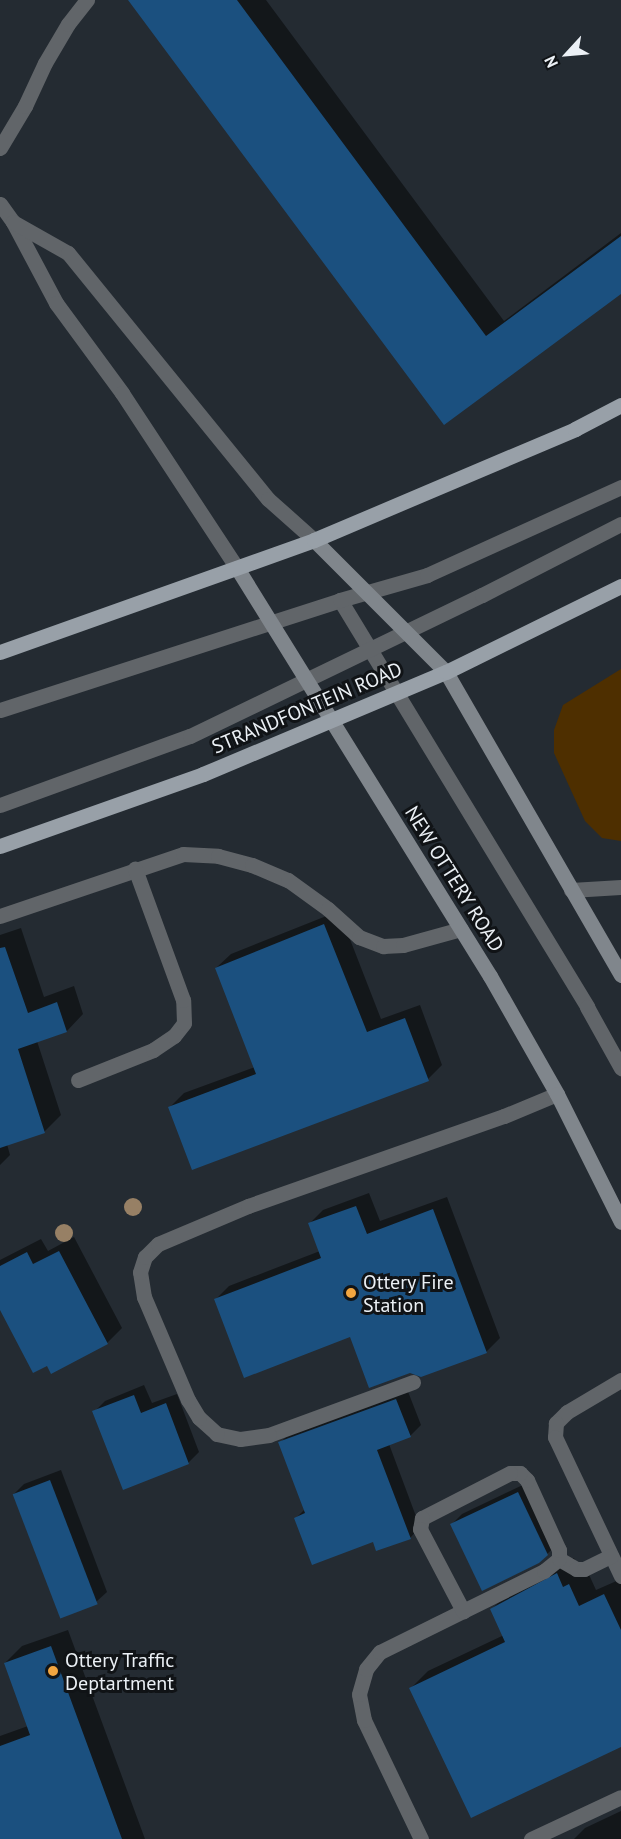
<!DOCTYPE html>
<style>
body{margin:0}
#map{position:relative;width:621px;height:1839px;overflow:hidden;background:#242b32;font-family:"PT Sans",sans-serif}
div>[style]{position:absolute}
.green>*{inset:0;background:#4e2f00}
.shadow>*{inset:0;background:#0007}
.building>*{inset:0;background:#1b507f;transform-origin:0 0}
.lane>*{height:15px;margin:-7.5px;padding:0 7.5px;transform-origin:7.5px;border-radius:7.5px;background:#616569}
.street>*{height:15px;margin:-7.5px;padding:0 7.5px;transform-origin:7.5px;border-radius:7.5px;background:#616569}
.secondary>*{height:15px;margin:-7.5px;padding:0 7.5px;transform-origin:7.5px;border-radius:7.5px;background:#80868c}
.primary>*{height:15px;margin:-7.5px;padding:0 7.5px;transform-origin:7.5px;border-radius:7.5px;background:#98a0a8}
.trees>*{width:18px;height:18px;margin:-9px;border-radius:50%;background:#978065}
.dots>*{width:16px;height:16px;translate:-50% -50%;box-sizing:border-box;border:3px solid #101316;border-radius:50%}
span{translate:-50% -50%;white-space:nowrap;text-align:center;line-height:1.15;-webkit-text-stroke:6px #101316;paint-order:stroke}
.street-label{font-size:20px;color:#ebf0f5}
.poi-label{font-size:20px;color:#ebf0f5}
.left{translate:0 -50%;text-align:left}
.north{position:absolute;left:537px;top:24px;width:60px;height:60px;-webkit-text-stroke:4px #101316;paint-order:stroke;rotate:244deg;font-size:16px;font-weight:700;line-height:24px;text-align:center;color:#ebf0f5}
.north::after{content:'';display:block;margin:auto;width:21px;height:27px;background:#ebf0f5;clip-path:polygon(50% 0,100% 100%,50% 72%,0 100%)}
</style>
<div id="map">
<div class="green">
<i style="clip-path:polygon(621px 669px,621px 841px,602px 838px,585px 821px,554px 753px,554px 730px,563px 705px)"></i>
</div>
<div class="shadow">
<i style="clip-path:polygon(130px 0,266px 0,504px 321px,621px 233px,621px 292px,445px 423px)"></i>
<i style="clip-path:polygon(339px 911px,381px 1019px,420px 1005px,442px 1065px,428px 1079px,169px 1108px,184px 1093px,255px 1067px,216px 968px,231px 954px)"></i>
<i style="clip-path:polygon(21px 928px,44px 997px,74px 986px,83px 1014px,67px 1031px,37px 1041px,61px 1115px,44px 1132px,7px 1144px,10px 1155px,0 1165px,0 935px)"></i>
<i style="clip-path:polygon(369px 1193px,380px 1221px,447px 1197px,500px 1338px,486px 1352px,351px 1335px,215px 1300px,229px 1286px,320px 1251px,310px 1223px,323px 1210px)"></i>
<i style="clip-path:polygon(74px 1237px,122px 1328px,107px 1343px,47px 1364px,0 1306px,0 1260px,41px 1239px,48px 1251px)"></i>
<i style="clip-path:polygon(144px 1385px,152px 1403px,177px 1394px,199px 1452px,188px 1463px,94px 1412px,105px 1401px)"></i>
<i style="clip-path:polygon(407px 1389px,421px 1425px,410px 1436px,389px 1444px,420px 1527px,410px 1538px,374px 1540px,296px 1518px,305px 1509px,280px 1443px,291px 1432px)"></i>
<i style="clip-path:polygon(61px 1470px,107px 1592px,96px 1602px,14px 1494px,24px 1484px)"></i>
<i style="clip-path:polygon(529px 1482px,558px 1544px,547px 1554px,452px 1524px,462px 1514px)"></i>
<i style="clip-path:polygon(574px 1558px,580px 1571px,586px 1568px,596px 1590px,621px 1579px,621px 1746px,411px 1688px,428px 1671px,504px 1635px,492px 1609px,509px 1592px)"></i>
<i style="clip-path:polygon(68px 1630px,145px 1839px,0 1839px,0 1736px,28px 1726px,5px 1663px,22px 1646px)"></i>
<i style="clip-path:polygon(621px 1811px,621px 1839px,574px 1839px,585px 1828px)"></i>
</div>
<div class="building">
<i style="clip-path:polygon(128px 0,237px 0,486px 336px,621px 236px,621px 294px,444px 425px)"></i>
<i style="clip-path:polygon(324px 924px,367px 1032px,405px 1018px,429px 1081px,192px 1170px,168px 1107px,256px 1074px,215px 968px)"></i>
<i style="clip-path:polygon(5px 947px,28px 1013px,57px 1002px,67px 1032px,18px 1049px,45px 1133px,0 1148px,0 948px)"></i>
<i style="clip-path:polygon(356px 1206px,367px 1234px,433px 1209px,487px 1353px,421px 1377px,410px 1373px,369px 1388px,350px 1337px,244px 1378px,214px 1299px,321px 1258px,308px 1223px)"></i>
<i style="clip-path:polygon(59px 1251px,108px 1344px,51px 1374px,47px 1366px,33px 1373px,0 1310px,0 1266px,27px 1252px,33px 1264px)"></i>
<i style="clip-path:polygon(134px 1395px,141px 1413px,166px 1403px,189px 1464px,123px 1490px,92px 1411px)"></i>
<i style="clip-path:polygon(396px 1399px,411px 1437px,377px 1450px,411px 1539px,376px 1551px,373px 1542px,312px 1565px,294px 1518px,305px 1513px,278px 1442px)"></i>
<i style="left:50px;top:1480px;width:133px;height:40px;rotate:69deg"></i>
<i style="clip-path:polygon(518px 1492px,548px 1555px,539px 1563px,482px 1591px,450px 1524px)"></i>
<i style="clip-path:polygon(557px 1573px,563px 1587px,569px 1584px,579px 1606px,604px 1594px,621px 1630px,621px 1747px,471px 1818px,409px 1688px,505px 1642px,490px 1609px)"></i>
<i style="clip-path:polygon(51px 1646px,122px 1839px,0 1839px,0 1746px,30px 1735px,4px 1663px)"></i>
</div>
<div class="lane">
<i style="left:0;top:148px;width:49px;rotate:-59.2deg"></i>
<i style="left:25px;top:106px;width:47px;rotate:-65.1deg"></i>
<i style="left:45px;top:63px;width:45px;rotate:-59.5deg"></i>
<i style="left:68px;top:24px;width:31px;rotate:-52deg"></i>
<i style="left:340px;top:600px;width:476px;rotate:58.7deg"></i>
<i style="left:587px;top:1007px;width:70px;rotate:60.9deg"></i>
<i style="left:0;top:710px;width:357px;rotate:-17.9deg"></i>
<i style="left:340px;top:600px;width:91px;rotate:-16deg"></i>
<i style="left:427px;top:575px;width:213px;rotate:-24.4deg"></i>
<i style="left:0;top:805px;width:202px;rotate:-20deg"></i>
<i style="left:190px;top:736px;width:324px;rotate:-25.8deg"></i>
<i style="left:482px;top:595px;width:156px;rotate:-27.1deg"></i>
<i style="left:0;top:916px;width:193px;rotate:-18.7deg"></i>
<i style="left:183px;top:854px;width:35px;rotate:3deg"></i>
<i style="left:218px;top:856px;width:35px;rotate:15deg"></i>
<i style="left:252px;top:865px;width:39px;rotate:23deg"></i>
<i style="left:288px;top:880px;width:49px;rotate:35.9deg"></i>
<i style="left:328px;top:909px;width:42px;rotate:42.1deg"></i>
<i style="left:359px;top:937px;width:26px;rotate:21deg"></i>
<i style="left:383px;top:946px;width:20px;rotate:-3deg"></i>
<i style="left:403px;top:945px;width:60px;rotate:-15.4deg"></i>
<i style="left:78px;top:1080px;width:81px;rotate:-21.8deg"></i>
<i style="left:153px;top:1050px;width:25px;rotate:-34deg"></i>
<i style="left:174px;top:1036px;width:16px;rotate:-52deg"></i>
<i style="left:184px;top:1023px;width:23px;rotate:-92deg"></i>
<i style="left:183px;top:1000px;width:140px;rotate:-110.1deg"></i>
<i style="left:621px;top:1380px;width:63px;rotate:149.3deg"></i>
<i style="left:567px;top:1412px;width:16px;rotate:135deg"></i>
<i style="left:556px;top:1423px;width:14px;rotate:94deg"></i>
<i style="left:555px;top:1437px;width:154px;rotate:64.6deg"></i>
<i style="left:413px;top:1382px;width:153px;rotate:159.8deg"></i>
<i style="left:269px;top:1435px;width:29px;rotate:172deg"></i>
<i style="left:240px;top:1439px;width:24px;rotate:-168deg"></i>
<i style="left:217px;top:1434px;width:24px;rotate:-138deg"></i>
<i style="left:199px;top:1418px;width:21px;rotate:-121deg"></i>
<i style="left:188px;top:1400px;width:112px;rotate:-113.1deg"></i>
<i style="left:144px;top:1297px;width:25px;rotate:-99deg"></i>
<i style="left:140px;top:1272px;width:16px;rotate:-72deg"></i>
<i style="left:145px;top:1257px;width:18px;rotate:-45deg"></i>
<i style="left:158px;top:1244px;width:98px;rotate:-22.9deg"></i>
<i style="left:248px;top:1206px;width:271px;rotate:-19.4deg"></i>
<i style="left:504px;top:1116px;width:57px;rotate:-22.5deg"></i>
<i style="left:559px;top:1559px;width:20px;rotate:30deg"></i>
<i style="left:576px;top:1569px;width:8px"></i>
<i style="left:584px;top:1569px;width:30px;rotate:-26deg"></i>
<i style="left:421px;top:1839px;width:132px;rotate:-115.6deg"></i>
<i style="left:364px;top:1720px;width:26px;rotate:-101deg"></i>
<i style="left:359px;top:1694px;width:26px;rotate:-74deg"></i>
<i style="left:366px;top:1669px;width:22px;rotate:-51deg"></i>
<i style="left:380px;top:1652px;width:93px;rotate:-26.3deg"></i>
<i style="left:463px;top:1611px;width:90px;rotate:-26.3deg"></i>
<i style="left:544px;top:1571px;width:19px;rotate:-39deg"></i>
<i style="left:559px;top:1559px;width:9px;rotate:-90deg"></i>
<i style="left:559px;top:1550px;width:77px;rotate:-114.6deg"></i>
<i style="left:527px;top:1480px;width:10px;rotate:-135deg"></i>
<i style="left:520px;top:1473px;width:10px;rotate:180deg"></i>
<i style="left:510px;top:1473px;width:99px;rotate:152.9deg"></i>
<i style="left:422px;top:1518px;width:11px;rotate:100deg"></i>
<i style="left:420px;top:1529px;width:93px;rotate:62.3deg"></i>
<i style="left:531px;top:1839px;width:99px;rotate:-25deg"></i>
</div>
<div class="street">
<i style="left:0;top:204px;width:22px;rotate:54deg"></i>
<i style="left:13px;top:222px;width:92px;rotate:62deg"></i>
<i style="left:56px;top:303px;width:112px;rotate:53.7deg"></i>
<i style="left:122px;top:393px;width:209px;rotate:56.7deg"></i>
<i style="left:13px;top:222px;width:63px;rotate:29.4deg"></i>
<i style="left:68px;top:253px;width:317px;rotate:50.9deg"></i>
<i style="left:268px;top:499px;width:62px;rotate:41.7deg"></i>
<i style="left:571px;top:890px;width:50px;rotate:-3.4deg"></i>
</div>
<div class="secondary">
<i style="left:314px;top:540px;width:187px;rotate:45deg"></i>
<i style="left:446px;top:672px;width:350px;rotate:60deg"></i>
<i style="left:237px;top:568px;width:480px;rotate:58.2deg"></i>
<i style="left:490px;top:976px;width:136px;rotate:60.4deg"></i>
<i style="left:557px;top:1094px;width:143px;rotate:63.4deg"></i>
</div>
<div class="primary">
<i style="left:0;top:652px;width:333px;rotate:-19.6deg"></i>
<i style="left:314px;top:540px;width:284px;rotate:-23deg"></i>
<i style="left:575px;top:429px;width:52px;rotate:-27.6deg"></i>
<i style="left:0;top:846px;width:215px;rotate:-19.5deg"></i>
<i style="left:203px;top:774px;width:264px;rotate:-22.8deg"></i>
<i style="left:446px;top:672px;width:195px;rotate:-26.2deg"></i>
</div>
<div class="trees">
<i style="left:133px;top:1207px"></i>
<i style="left:64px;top:1233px"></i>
</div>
<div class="dots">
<i style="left:351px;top:1293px;background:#f1a540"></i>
<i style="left:53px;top:1671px;background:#f1a540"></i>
</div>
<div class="street-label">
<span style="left:307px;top:708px;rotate:-23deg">STRANDFONTEIN ROAD</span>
<span style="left:454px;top:879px;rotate:58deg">NEW OTTERY ROAD</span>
</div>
<div class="poi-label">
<span class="left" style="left:363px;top:1294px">Ottery Fire<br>Station</span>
<span class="left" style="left:65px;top:1672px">Ottery Traffic<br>Deptartment</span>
</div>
<div class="north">N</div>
</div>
